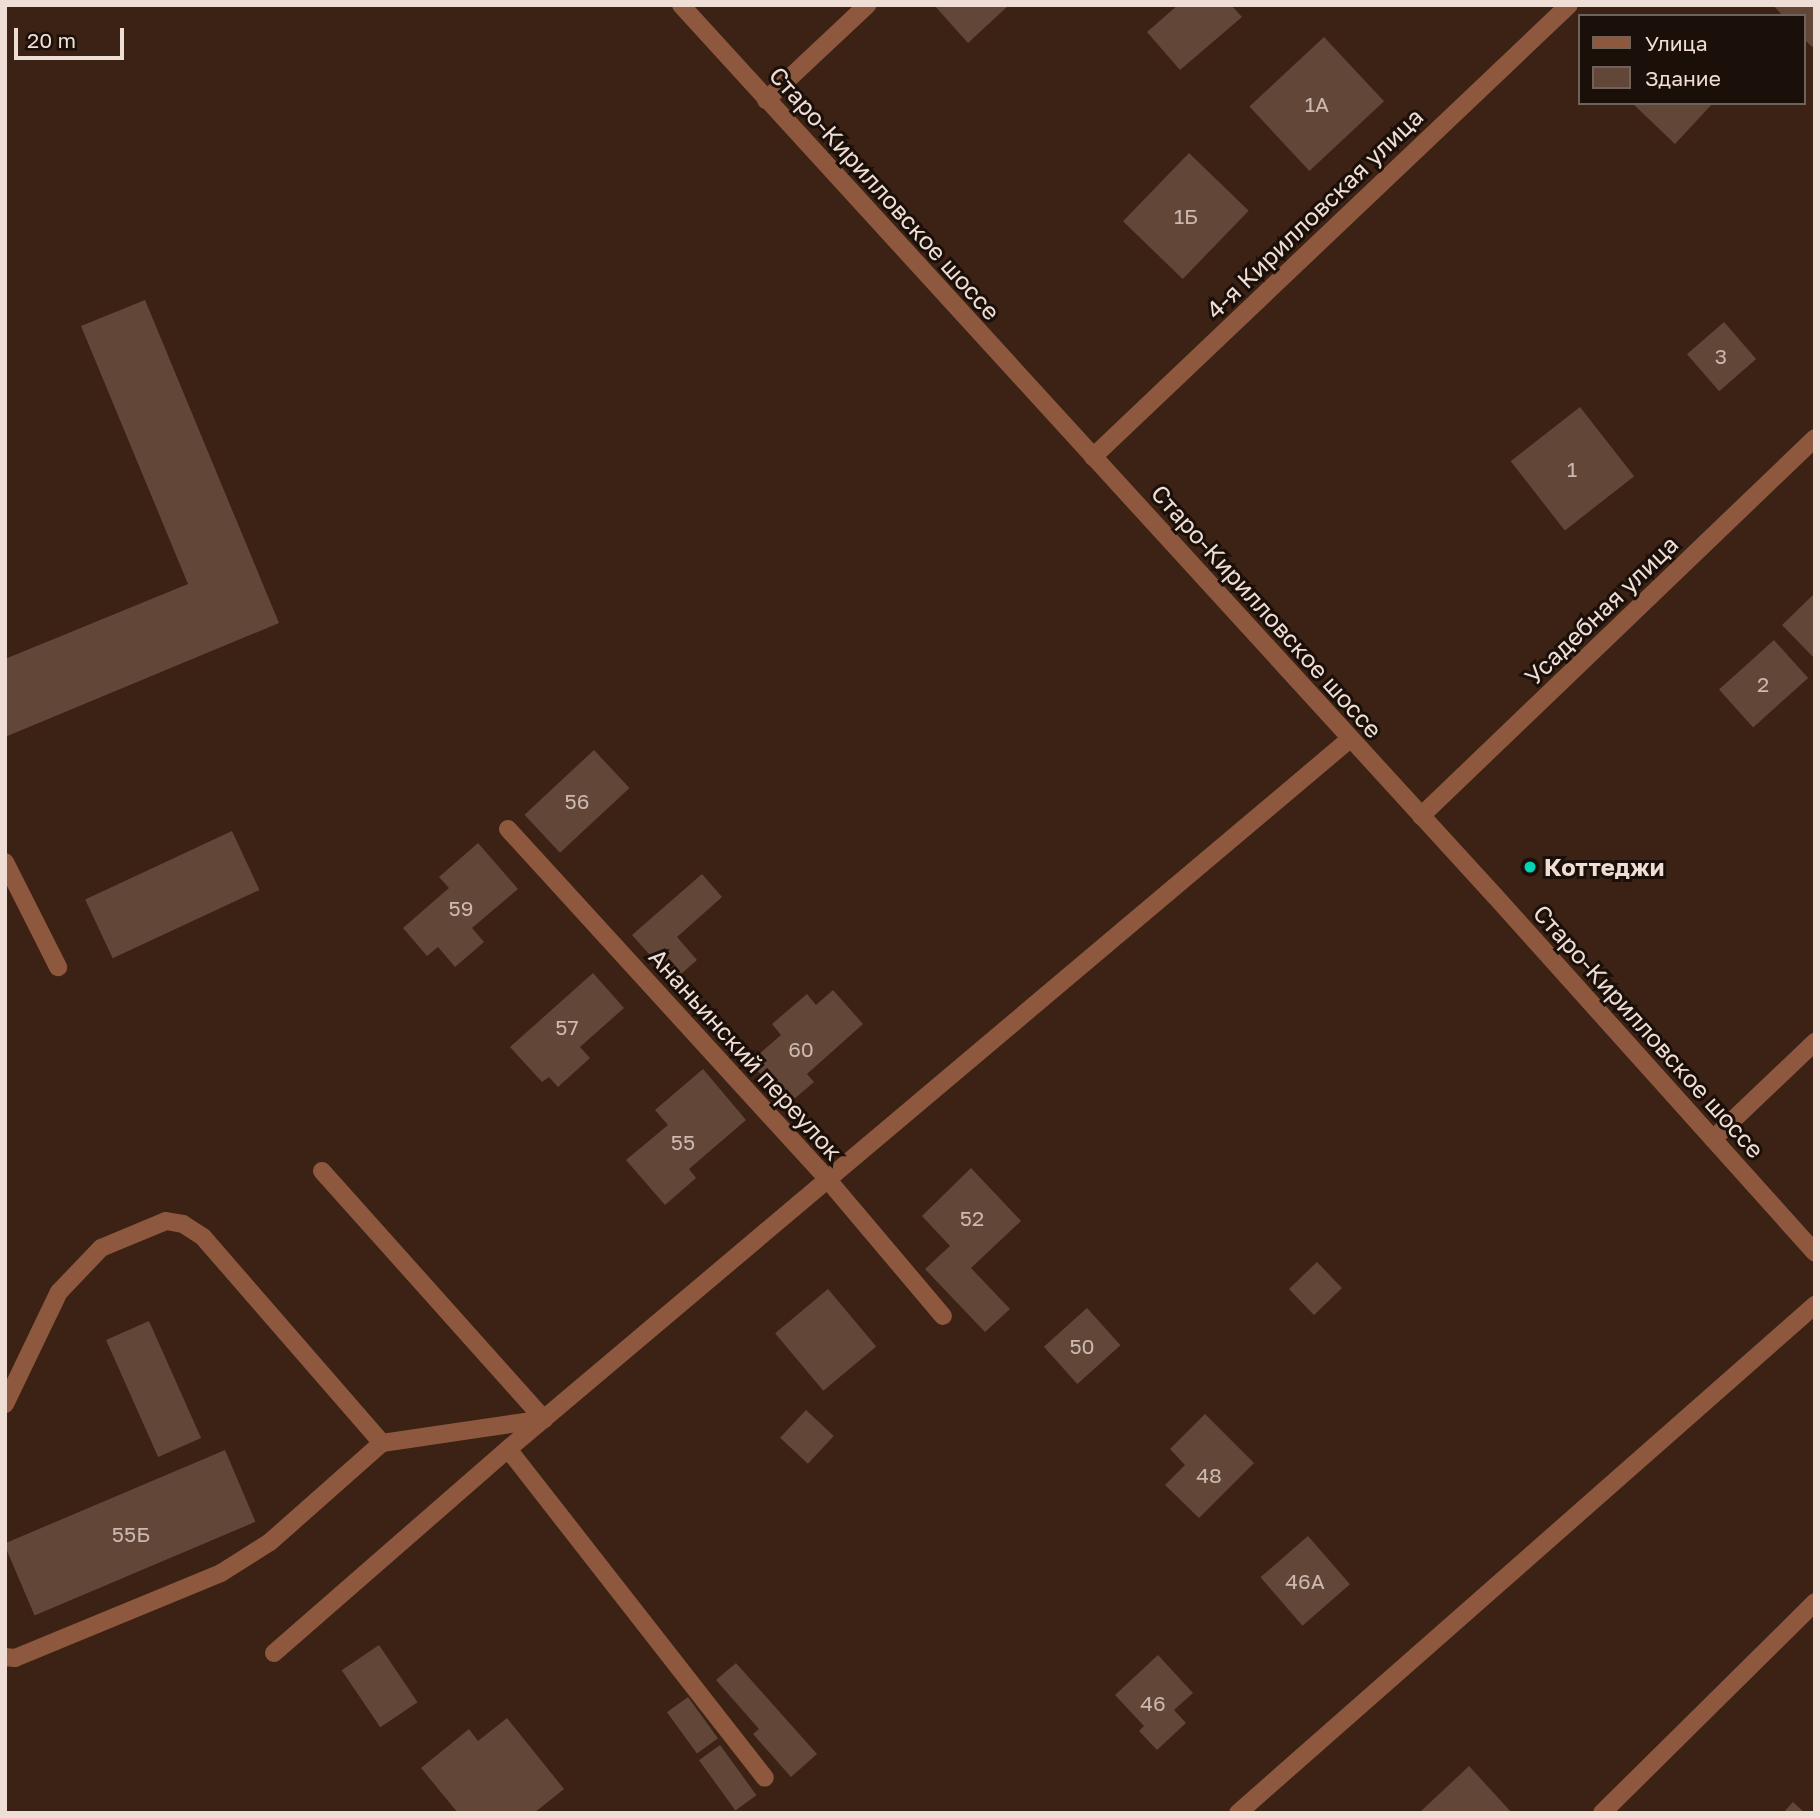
<!DOCTYPE html>
<meta charset="utf-8">
<style>
body{margin:0}
#map{position:relative;width:1820px;height:1818px;overflow:hidden;background:#3c2215;font-family:"Golos Text",sans-serif}
div>[style]{position:absolute}
.building>*{inset:0;background:#624638;transform-origin:0 0}
.lane>*{height:18px;margin:-9px;padding:0 9px;transform-origin:9px;border-radius:9px;background:#8d583d}
.street>*{height:18px;margin:-9px;padding:0 9px;transform-origin:9px;border-radius:9px;background:#8d583d}
.dots>*{width:19px;height:19px;translate:-50% -50%;box-sizing:border-box;border:4px solid #1a0f09;border-radius:50%}
span{translate:-50% -50%;white-space:nowrap;text-align:center;line-height:1.15;-webkit-text-stroke:6px #1a0f09;paint-order:stroke}
.number-label{font-size:21px;color:#ccb8ae}
.number-label span{-webkit-text-stroke-width:0}
.street-label{font-size:24px;color:#efded5}
.poi-label{font-size:24px;color:#efded5;font-weight:700}
.left{translate:0 -50%;text-align:left}
.frame{position:absolute;inset:0;border:7px solid #efded5;pointer-events:none}
.legend{position:absolute;left:1578px;top:14px;width:228px;height:91px;box-sizing:border-box;background:#1a0f09;border:2px solid #6f625b;margin:0;padding:9px 12px;list-style:none;font-size:21px;color:#efded5}
.legend li{display:flex;align-items:center;gap:14px;height:35px}
.legend b{width:35px;border:2px solid #6f625b}
.scale{position:absolute;left:14px;top:28px;width:110px;height:32px;box-sizing:border-box;border:4px solid #efded5;border-top:0;padding-left:9px;font-size:21px;line-height:24px;white-space:nowrap;color:#efded5;-webkit-text-stroke:5px #1a0f09;paint-order:stroke}
</style>
<div id="map">
<div class="building">
<i style="clip-path:polygon(934px 5px,1009px 5px,968px 43px)"></i>
<i style="clip-path:polygon(1178px 5px,1231px 5px,1242px 17px,1180px 70px,1147px 32px)"></i>
<i style="clip-path:polygon(1773px 5px,1815px 5px,1815px 44px,1812px 47px,1804px 39px,1804px 16px,1783px 16px)"></i>
<i style="left:1324px;top:37px;width:88px;height:102px;rotate:47deg"></i>
<i style="clip-path:polygon(1632px 103px,1713px 103px,1675px 144px)"></i>
<i style="left:1189px;top:153px;width:83px;height:95px;rotate:44deg"></i>
<i style="clip-path:polygon(145px 300px,279px 623px,5px 737px,5px 659px,188px 584px,81px 326px)"></i>
<i style="left:1724px;top:322px;width:49px;height:49px;rotate:49deg"></i>
<i style="left:1580px;top:407px;width:88px;height:88px;rotate:52deg"></i>
<i style="clip-path:polygon(1815px 593px,1815px 659px,1782px 625px)"></i>
<i style="left:1774px;top:640px;width:51px;height:74px;rotate:48deg"></i>
<i style="left:594px;top:750px;width:52px;height:95px;rotate:47deg"></i>
<i style="left:232px;top:831px;width:65px;height:162px;rotate:65deg"></i>
<i style="clip-path:polygon(478px 843px,518px 889px,472px 928px,484px 942px,455px 967px,438px 947px,427px 956px,403px 928px,449px 888px,439px 877px)"></i>
<i style="clip-path:polygon(702px 874px,722px 897px,677px 937px,697px 960px,673px 981px,632px 935px)"></i>
<i style="clip-path:polygon(593px 973px,624px 1008px,580px 1047px,590px 1058px,558px 1087px,549px 1077px,542px 1082px,510px 1047px)"></i>
<i style="clip-path:polygon(833px 990px,863px 1024px,807px 1074px,814px 1082px,787px 1105px,750px 1062px,781px 1035px,772px 1024px,807px 994px,816px 1005px)"></i>
<i style="clip-path:polygon(703px 1069px,746px 1120px,689px 1169px,696px 1178px,665px 1205px,626px 1160px,668px 1125px,655px 1110px)"></i>
<i style="clip-path:polygon(971px 1168px,1021px 1221px,971px 1268px,1010px 1309px,985px 1332px,925px 1269px,950px 1246px,922px 1216px)"></i>
<i style="left:1317px;top:1262px;width:36px;height:39px;rotate:46deg"></i>
<i style="left:828px;top:1289px;width:75px;height:69px;rotate:50deg"></i>
<i style="left:1087px;top:1308px;width:50px;height:58px;rotate:48deg"></i>
<i style="left:149px;top:1321px;width:128px;height:47px;rotate:66deg"></i>
<i style="left:806px;top:1410px;width:38px;height:38px;rotate:43deg"></i>
<i style="clip-path:polygon(1205px 1414px,1254px 1463px,1199px 1518px,1165px 1485px,1185px 1465px,1170px 1449px)"></i>
<i style="left:225px;top:1450px;width:78px;height:240px;rotate:67deg"></i>
<i style="left:1308px;top:1536px;width:64px;height:63px;rotate:49deg"></i>
<i style="left:379px;top:1645px;width:69px;height:45px;rotate:56deg"></i>
<i style="clip-path:polygon(1158px 1655px,1193px 1693px,1174px 1710px,1186px 1723px,1157px 1750px,1139px 1731px,1144px 1726px,1115px 1695px)"></i>
<i style="clip-path:polygon(736px 1663px,817px 1754px,791px 1777px,753px 1734px,759px 1729px,716px 1680px)"></i>
<i style="left:688px;top:1697px;width:51px;height:26px;rotate:54deg"></i>
<i style="clip-path:polygon(507px 1718px,564px 1789px,534px 1813px,458px 1813px,421px 1768px,469px 1729px,478px 1741px)"></i>
<i style="left:720px;top:1745px;width:62px;height:26px;rotate:54deg"></i>
<i style="clip-path:polygon(1469px 1766px,1512px 1813px,1419px 1813px)"></i>
<i style="clip-path:polygon(1793px 1802px,1805px 1813px,1783px 1813px)"></i>
</div>
<div class="lane">
<i style="left:5px;top:862px;width:118px;rotate:63.2deg"></i>
<i style="left:322px;top:1171px;width:333px;rotate:48.2deg"></i>
<i style="left:5px;top:1404px;width:124px;rotate:-64.3deg"></i>
<i style="left:59px;top:1292px;width:61px;rotate:-46.3deg"></i>
<i style="left:101px;top:1248px;width:70px;rotate:-22.6deg"></i>
<i style="left:166px;top:1221px;width:17px;rotate:10deg"></i>
<i style="left:183px;top:1224px;width:24px;rotate:33deg"></i>
<i style="left:203px;top:1237px;width:273px;rotate:49deg"></i>
<i style="left:274px;top:1653px;width:310px;rotate:-41.1deg"></i>
<i style="left:508px;top:1449px;width:417px;rotate:52deg"></i>
<i style="left:5px;top:1657px;width:10px;rotate:6deg"></i>
<i style="left:15px;top:1658px;width:223px;rotate:-22.4deg"></i>
<i style="left:221px;top:1573px;width:58px;rotate:-32.3deg"></i>
<i style="left:270px;top:1542px;width:149px;rotate:-41.5deg"></i>
<i style="left:382px;top:1443px;width:164px;rotate:-8.4deg"></i>
<i style="left:1238px;top:1813px;width:769px;rotate:-41.36deg"></i>
</div>
<div class="street">
<i style="left:681px;top:5px;width:1207px;rotate:47.59deg"></i>
<i style="left:1495px;top:896px;width:479px;rotate:48.1deg"></i>
<i style="left:766px;top:100px;width:139px;rotate:-43.2deg"></i>
<i style="left:1093px;top:457px;width:656px;rotate:-43.52deg"></i>
<i style="left:1421px;top:816px;width:546px;rotate:-43.81deg"></i>
<i style="left:508px;top:829px;width:475px;rotate:47.6deg"></i>
<i style="left:828px;top:1180px;width:178px;rotate:49.8deg"></i>
<i style="left:1713px;top:1139px;width:141px;rotate:-43.6deg"></i>
<i style="left:508px;top:1449px;width:1101px;rotate:-40.14deg"></i>
<i style="left:1602px;top:1813px;width:300px;rotate:-44.7deg"></i>
</div>
<div class="dots">
<i style="left:1530px;top:867px;background:#01d5b6"></i>
</div>
<div class="number-label">
<span style="left:1317px;top:104px">1А</span>
<span style="left:1186px;top:216px">1Б</span>
<span style="left:1721px;top:356px">3</span>
<span style="left:1572px;top:469px">1</span>
<span style="left:1763px;top:684px">2</span>
<span style="left:577px;top:801px">56</span>
<span style="left:461px;top:908px">59</span>
<span style="left:567px;top:1027px">57</span>
<span style="left:801px;top:1049px">60</span>
<span style="left:683px;top:1142px">55</span>
<span style="left:972px;top:1218px">52</span>
<span style="left:1082px;top:1346px">50</span>
<span style="left:1209px;top:1475px">48</span>
<span style="left:131px;top:1534px">55Б</span>
<span style="left:1305px;top:1581px">46А</span>
<span style="left:1153px;top:1703px">46</span>
</div>
<div class="street-label">
<span style="left:885px;top:193px;rotate:48deg">Старо-Кирилловское шоссе</span>
<span style="left:1314px;top:213px;rotate:-44deg">4-я Кирилловская улица</span>
<span style="left:1601px;top:610px;rotate:-44deg">Усадебная улица</span>
<span style="left:1267px;top:611px;rotate:48deg">Старо-Кирилловское шоссе</span>
<span style="left:1649px;top:1031px;rotate:48deg">Старо-Кирилловское шоссе</span>
<span style="left:746px;top:1054px;rotate:48deg">Ананьинский переулок</span>
</div>
<div class="poi-label">
<span class="left" style="left:1544px;top:867px">Коттеджи</span>
</div>
<div class="frame"></div>
<ul class="legend">
<li><b style="height:9px;background:#8d583d"></b>Улица</li>
<li><b style="height:19px;background:#624638"></b>Здание</li>
</ul>
<div class="scale">20 m</div>
</div>
